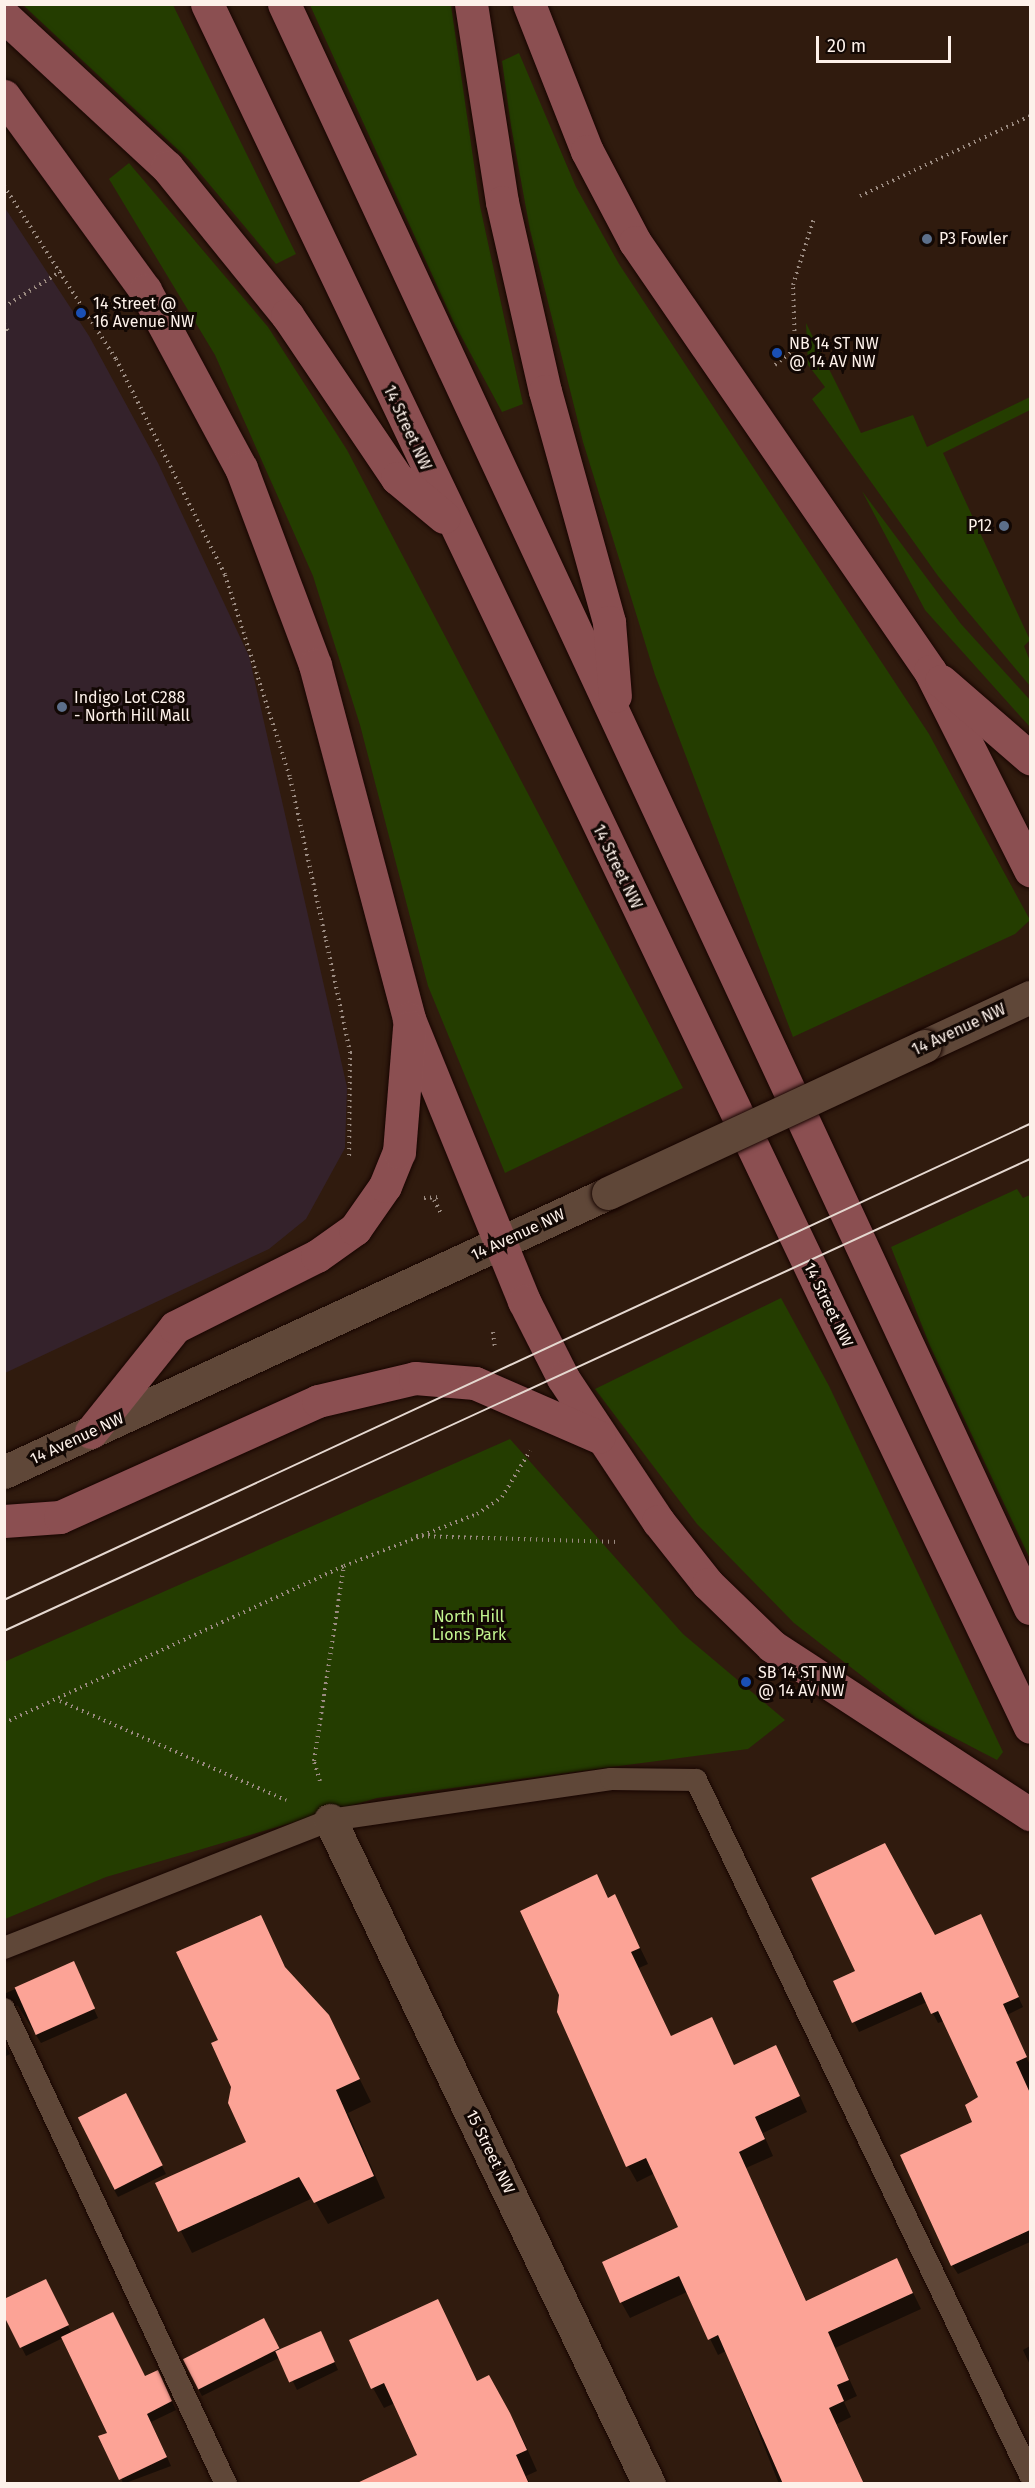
<!DOCTYPE html>
<style>
body{margin:0}
#map{position:relative;width:1035px;height:2488px;overflow:hidden;background:#301b0e;font-family:"Fira Sans",sans-serif}
div>[style]{position:absolute}
.commercial>*{inset:0;background:#34222b}
.green>*{inset:0;background:#243d00}
.shadow>*{inset:0;background:#0007}
.building>*{inset:0;background:#fca396;transform-origin:0 0}
.path>*{height:4px;margin-top:-2px;transform-origin:0;background:repeating-linear-gradient(90deg,#9b8b81 0 1.5px,transparent 0 6px)}
.roads{filter:drop-shadow(0 0 2px #170500) drop-shadow(0 0 2px #170500)}
.lane>*{height:22px;margin:-11px;padding:0 11px;transform-origin:11px;border-radius:11px;background:#5f4738}
.street>*{height:33px;margin:-16.5px;padding:0 16.5px;transform-origin:16.5px;border-radius:16.5px;background:#5f4738}
.secondary>*{height:33px;margin:-16.5px;padding:0 16.5px;transform-origin:16.5px;border-radius:16.5px;background:#8b4f51}
.tram>*{height:1.5px;margin:-0.75px;padding:0 0.75px;transform-origin:0.75px;border-radius:0.75px;background:#e5d8d0}
.bridges{filter:drop-shadow(0 0 2px #170500) drop-shadow(0 0 2px #170500)}
.street-bridge>*{height:33px;margin:-16.5px;padding:0 16.5px;transform-origin:16.5px;border-radius:16.5px;background:#5f4738}
.dots>*{width:16px;height:16px;translate:-50% -50%;box-sizing:border-box;border:3px solid #120804;border-radius:50%}
span{translate:-50% -50%;white-space:nowrap;text-align:center;line-height:1.15;-webkit-text-stroke:6px #120804;paint-order:stroke}
.poi-label{font-size:16px;color:#fdf1ea}
.left{translate:0 -50%;text-align:left}
.right{translate:-100% -50%;text-align:right}
.street-label{font-size:16px;color:#fdf1ea}
.park-label{font-size:16px;color:#c3f590}
.frame{position:absolute;inset:0;border:6px solid #fdf1ea;pointer-events:none}
.scale{position:absolute;left:816px;top:36px;width:135px;height:27px;box-sizing:border-box;border:3px solid #fdf1ea;border-top:0;padding-left:8px;font-size:18px;line-height:21px;white-space:nowrap;color:#fdf1ea;-webkit-text-stroke:4px #120804;paint-order:stroke}
</style>
<div id="map">
<div class="commercial">
<i style="clip-path:polygon(5px 208px,89px 336px,158px 463px,249px 656px,347px 1087px,345px 1148px,306px 1219px,269px 1249px,5px 1373px)"></i>
</div>
<div class="green">
<i style="clip-path:polygon(23px 5px,173px 5px,296px 254px,276px 264px,189px 160px)"></i>
<i style="clip-path:polygon(310px 5px,451px 5px,480px 206px,523px 404px,502px 412px,453px 321px)"></i>
<i style="clip-path:polygon(519px 53px,576px 187px,619px 264px,929px 734px,1030px 920px,1015px 934px,793px 1037px,655px 675px,583px 442px,530px 230px,511px 126px,502px 61px)"></i>
<i style="clip-path:polygon(129px 163px,268px 327px,347px 450px,683px 1088px,505px 1173px,428px 986px,360px 725px,313px 576px,215px 355px,109px 179px)"></i>
<i style="clip-path:polygon(806px 323px,861px 433px,913px 415px,927px 447px,1030px 397px,1030px 410px,943px 453px,1030px 640px,1024px 646px,1030px 661px,1030px 686px,938px 576px,812px 399px,825px 387px,808px 365px)"></i>
<i style="clip-path:polygon(862px 491px,961px 624px,1030px 700px,1030px 727px,925px 610px)"></i>
<i style="clip-path:polygon(1017px 1189px,1023px 1198px,1030px 1195px,1030px 1559px,930px 1346px,891px 1247px)"></i>
<i style="clip-path:polygon(781px 1298px,829px 1386px,1003px 1752px,997px 1760px,916px 1718px,794px 1623px,697px 1524px,595px 1389px)"></i>
<i style="clip-path:polygon(510px 1439px,683px 1634px,785px 1720px,748px 1749px,377px 1798px,106px 1877px,5px 1919px,4px 1662px)"></i>
</div>
<div class="shadow">
<i style="clip-path:polygon(597px 1876px,609px 1899px,615px 1896px,648px 1964px,639px 1968px,672px 2038px,711px 2019px,735px 2066px,776px 2047px,785px 2063px,807px 2112px,763px 2133px,773px 2156px,746px 2168px,807px 2302px,897px 2260px,921px 2309px,835px 2348px,857px 2396px,844px 2402px,851px 2417px,837px 2424px,864px 2484px,779px 2484px,726px 2351px,718px 2355px,687px 2292px,630px 2318px,621px 2302px,680px 2228px,655px 2173px,637px 2182px,628px 2166px)"></i>
<i style="clip-path:polygon(981px 1916px,1023px 2007px,1007px 2015px,1030px 2065px,1030px 2242px,958px 2274px,952px 2265px,980px 2098px,944px 2021px,938px 2023px,927px 2002px,859px 2032px,835px 1982px)"></i>
<i style="clip-path:polygon(260px 1917px,289px 1974px,328px 2015px,371px 2102px,348px 2113px,385px 2198px,328px 2224px,313px 2198px,192px 2253px,157px 2184px,248px 2142px,220px 2041px)"></i>
<i style="clip-path:polygon(73px 1963px,98px 2018px,41px 2043px,18px 2006px,4px 2004px,4px 1994px)"></i>
<i style="clip-path:polygon(4px 2042px,10px 2054px,4px 2057px)"></i>
<i style="clip-path:polygon(130px 2103px,166px 2174px,118px 2197px,113px 2188px)"></i>
<i style="clip-path:polygon(50px 2289px,72px 2334px,145px 2378px,162px 2380px,176px 2410px,151px 2422px,171px 2466px,123px 2484px,109px 2433px,63px 2338px,26px 2356px,4px 2313px)"></i>
<i style="clip-path:polygon(437px 2301px,478px 2382px,500px 2398px,521px 2435px,537px 2471px,526px 2476px,530px 2484px,412px 2484px,419px 2455px,395px 2403px,384px 2408px,373px 2388px)"></i>
<i style="clip-path:polygon(268px 2328px,280px 2352px,325px 2341px,338px 2370px,297px 2390px,281px 2357px,202px 2396px,198px 2388px)"></i>
<i style="clip-path:polygon(1030px 2346px,1030px 2365px,1023px 2350px)"></i>
</div>
<div class="building">
<i style="clip-path:polygon(885px 1843px,935px 1935px,981px 1914px,1019px 1997px,1003px 2004px,1027px 2057px,1016px 2062px,1030px 2093px,1030px 2230px,951px 2266px,900px 2155px,972px 2122px,965px 2105px,978px 2097px,938px 2011px,931px 2014px,921px 1992px,852px 2023px,833px 1981px,855px 1971px,811px 1878px)"></i>
<i style="clip-path:polygon(597px 1874px,608px 1898px,615px 1894px,640px 1948px,631px 1952px,671px 2036px,712px 2017px,734px 2065px,776px 2045px,800px 2096px,755px 2117px,765px 2139px,739px 2152px,806px 2301px,897px 2258px,913px 2293px,828px 2332px,849px 2380px,837px 2385px,844px 2401px,829px 2408px,864px 2484px,783px 2484px,718px 2335px,708px 2340px,679px 2276px,620px 2303px,602px 2262px,678px 2227px,646px 2158px,626px 2167px,557px 2012px,559px 1995px,520px 1911px)"></i>
<i style="clip-path:polygon(261px 1915px,285px 1967px,329px 2015px,360px 2079px,336px 2090px,374px 2176px,314px 2203px,299px 2177px,178px 2232px,155px 2183px,246px 2142px,228px 2103px,231px 2087px,211px 2043px,218px 2040px,176px 1952px)"></i>
<i style="left:74px;top:1961px;width:52px;height:65px;rotate:66deg"></i>
<i style="left:126px;top:2093px;width:81px;height:54px;rotate:63deg"></i>
<i style="clip-path:polygon(46px 2279px,69px 2325px,20px 2348px,4px 2316px,4px 2299px)"></i>
<i style="clip-path:polygon(438px 2299px,477px 2381px,489px 2375px,510px 2413px,527px 2450px,516px 2455px,529px 2484px,355px 2484px,417px 2455px,384px 2383px,371px 2389px,349px 2340px)"></i>
<i style="clip-path:polygon(113px 2312px,145px 2376px,158px 2370px,172px 2401px,147px 2414px,167px 2457px,119px 2480px,98px 2436px,107px 2433px,61px 2337px)"></i>
<i style="left:264px;top:2318px;width:34px;height:91px;rotate:63deg"></i>
<i style="left:321px;top:2331px;width:34px;height:50px;rotate:66deg"></i>
</div>
<div class="path">
<i style="left:4px;top:186px;width:206px;rotate:57.1deg"></i>
<i style="left:116px;top:359px;width:242px;rotate:63.2deg"></i>
<i style="left:225px;top:575px;width:213px;rotate:72.2deg"></i>
<i style="left:290px;top:778px;width:166px;rotate:77.5deg"></i>
<i style="left:326px;top:940px;width:115px;rotate:77.9deg"></i>
<i style="left:350px;top:1052px;width:108px;rotate:90.5deg"></i>
<i style="left:860px;top:196px;width:188px;rotate:-25.2deg"></i>
<i style="left:4px;top:307px;width:70px;rotate:-32.1deg"></i>
<i style="left:4px;top:324px;width:9px;rotate:63deg"></i>
<i style="left:775px;top:365px;width:26px;rotate:-39deg"></i>
<i style="left:795px;top:349px;width:64px;rotate:-91.8deg"></i>
<i style="left:793px;top:285px;width:70px;rotate:-72.6deg"></i>
<i style="left:424px;top:1198px;width:16px;rotate:-4deg"></i>
<i style="left:434px;top:1200px;width:17px;rotate:62deg"></i>
<i style="left:493px;top:1332px;width:17px;rotate:83deg"></i>
<i style="left:416px;top:1536px;width:203px;rotate:1.7deg"></i>
<i style="left:60px;top:1701px;width:247px;rotate:23.7deg"></i>
<i style="left:4px;top:1723px;width:374px;rotate:-24.8deg"></i>
<i style="left:344px;top:1566px;width:143px;rotate:-21.4deg"></i>
<i style="left:477px;top:1514px;width:30px;rotate:-34deg"></i>
<i style="left:502px;top:1497px;width:54px;rotate:-58.7deg"></i>
<i style="left:320px;top:1781px;width:21px;rotate:-107deg"></i>
<i style="left:314px;top:1761px;width:197px;rotate:-81.3deg"></i>
</div>
<div class="roads">
<div class="lane">
<i style="left:4px;top:1948px;width:350px;rotate:-21.4deg"></i>
<i style="left:330px;top:1820px;width:284px;rotate:-8.3deg"></i>
<i style="left:611px;top:1779px;width:85px;rotate:0.7deg"></i>
<i style="left:696px;top:1780px;width:771px;rotate:64.33deg"></i>
<i style="left:4px;top:2009px;width:524px;rotate:64.95deg"></i>
</div>
<div class="street">
<i style="left:924px;top:1046px;width:117px;rotate:-24.8deg"></i>
<i style="left:4px;top:1472px;width:665px;rotate:-24.79deg"></i>
<i style="left:330px;top:1820px;width:737px;rotate:64.34deg"></i>
</div>
<div class="secondary">
<i style="left:207px;top:4px;width:1909px;rotate:64.47deg"></i>
<i style="left:284px;top:4px;width:1769px;rotate:65.06deg"></i>
<i style="left:471px;top:4px;width:200px;rotate:81.1deg"></i>
<i style="left:502px;top:202px;width:194px;rotate:77.2deg"></i>
<i style="left:545px;top:391px;width:240px;rotate:74.5deg"></i>
<i style="left:609px;top:622px;width:74px;rotate:85.4deg"></i>
<i style="left:529px;top:4px;width:158px;rotate:68.5deg"></i>
<i style="left:587px;top:151px;width:103px;rotate:62.2deg"></i>
<i style="left:635px;top:242px;width:521px;rotate:55.49deg"></i>
<i style="left:930px;top:671px;width:223px;rotate:63.3deg"></i>
<i style="left:4px;top:16px;width:222px;rotate:42.8deg"></i>
<i style="left:167px;top:167px;width:191px;rotate:51deg"></i>
<i style="left:287px;top:315px;width:197px;rotate:56deg"></i>
<i style="left:397px;top:478px;width:61px;rotate:39.7deg"></i>
<i style="left:4px;top:96px;width:240px;rotate:54deg"></i>
<i style="left:145px;top:290px;width:202px;rotate:61.7deg"></i>
<i style="left:241px;top:468px;width:210px;rotate:69.4deg"></i>
<i style="left:315px;top:665px;width:366px;rotate:75.1deg"></i>
<i style="left:409px;top:1019px;width:305px;rotate:67.8deg"></i>
<i style="left:524px;top:1301px;width:86px;rotate:63.1deg"></i>
<i style="left:563px;top:1378px;width:172px;rotate:56.4deg"></i>
<i style="left:658px;top:1521px;width:80px;rotate:51.6deg"></i>
<i style="left:708px;top:1584px;width:89px;rotate:44.1deg"></i>
<i style="left:772px;top:1646px;width:308px;rotate:33.1deg"></i>
<i style="left:941px;top:681px;width:118px;rotate:40.9deg"></i>
<i style="left:91px;top:1432px;width:134px;rotate:-51.3deg"></i>
<i style="left:175px;top:1327px;width:159px;rotate:-26.6deg"></i>
<i style="left:317px;top:1256px;width:47px;rotate:-35.4deg"></i>
<i style="left:355px;top:1229px;width:52px;rotate:-55.1deg"></i>
<i style="left:385px;top:1186px;width:37px;rotate:-68deg"></i>
<i style="left:399px;top:1152px;width:125px;rotate:-85.4deg"></i>
<i style="left:4px;top:1521px;width:56px;rotate:-4.1deg"></i>
<i style="left:60px;top:1517px;width:283px;rotate:-24.2deg"></i>
<i style="left:318px;top:1401px;width:100px;rotate:-13.3deg"></i>
<i style="left:415px;top:1378px;width:60px;rotate:4.8deg"></i>
<i style="left:475px;top:1383px;width:135px;rotate:23.5deg"></i>
</div>
</div>
<div class="tram">
<i style="left:4px;top:1600px;width:1131px;rotate:-24.89deg"></i>
<i style="left:4px;top:1631px;width:1129px;rotate:-24.7deg"></i>
</div>
<div class="bridges">
<div class="street-bridge">
<i style="left:608px;top:1193px;width:349px;rotate:-24.9deg"></i>
</div>
</div>
<div class="dots">
<i style="left:927px;top:239px;background:#5c6f8a"></i>
<i style="left:81px;top:313px;background:#1a4fb4"></i>
<i style="left:777px;top:353px;background:#1a4fb4"></i>
<i style="left:1004px;top:526px;background:#5c6f8a"></i>
<i style="left:62px;top:707px;background:#5c6f8a"></i>
<i style="left:746px;top:1682px;background:#1a4fb4"></i>
</div>
<div class="poi-label">
<span class="left" style="left:939px;top:239px">P3 Fowler</span>
<span class="left" style="left:93px;top:313px">14 Street @<br>16 Avenue NW</span>
<span class="left" style="left:789px;top:353px">NB 14 ST NW<br>@ 14 AV NW</span>
<span class="right" style="left:992px;top:526px">P12</span>
<span class="left" style="left:74px;top:707px">Indigo Lot C288<br>- North Hill Mall</span>
<span class="left" style="left:758px;top:1682px">SB 14 ST NW<br>@ 14 AV NW</span>
</div>
<div class="street-label">
<span style="left:407px;top:428px;rotate:65deg">14 Street NW</span>
<span style="left:617px;top:867px;rotate:64deg">14 Street NW</span>
<span style="left:959px;top:1030px;rotate:-25deg">14 Avenue NW</span>
<span style="left:518px;top:1235px;rotate:-25deg">14 Avenue NW</span>
<span style="left:828px;top:1305px;rotate:64deg">14 Street NW</span>
<span style="left:77px;top:1439px;rotate:-25deg">14 Avenue NW</span>
<span style="left:490px;top:2152px;rotate:64deg">15 Street NW</span>
</div>
<div class="park-label">
<span style="left:469px;top:1626px">North Hill<br>Lions Park</span>
</div>
<div class="frame"></div>
<div class="scale">20 m</div>
</div>
